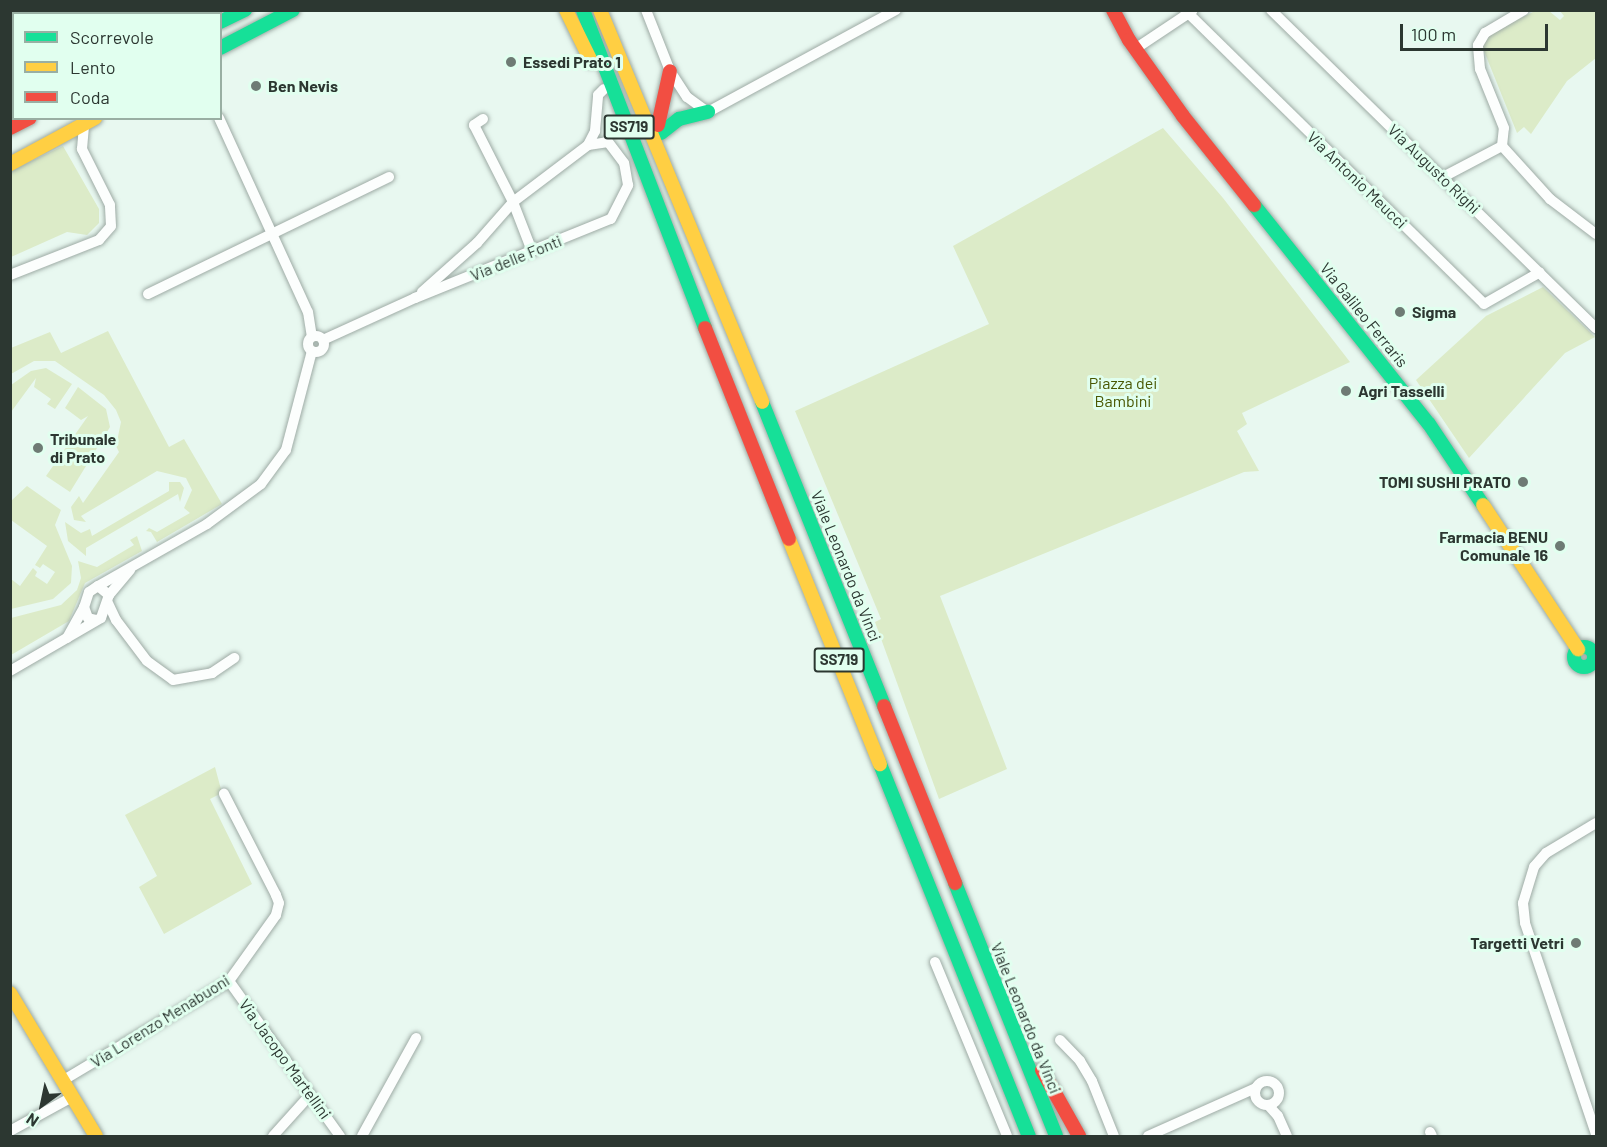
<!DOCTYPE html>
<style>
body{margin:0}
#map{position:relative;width:1607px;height:1147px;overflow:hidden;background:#e8f8f0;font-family:Barlow,sans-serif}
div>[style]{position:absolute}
.green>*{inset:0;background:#dcebc8}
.roads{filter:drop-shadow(0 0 2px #9eaba5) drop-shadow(0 0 2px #9eaba5)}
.street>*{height:10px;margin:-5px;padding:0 5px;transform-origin:5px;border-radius:5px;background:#fcfefd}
.street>.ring{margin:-5px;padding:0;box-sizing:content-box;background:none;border:10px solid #fcfefd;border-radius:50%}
.fast>*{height:14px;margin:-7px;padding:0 7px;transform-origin:7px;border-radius:7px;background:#16e098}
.fast>.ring{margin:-7px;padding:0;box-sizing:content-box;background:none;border:14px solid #16e098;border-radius:50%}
.slow>*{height:14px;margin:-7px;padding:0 7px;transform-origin:7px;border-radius:7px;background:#ffcf43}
.jam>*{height:14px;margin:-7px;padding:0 7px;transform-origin:7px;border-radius:7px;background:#f24e42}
.dots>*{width:16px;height:16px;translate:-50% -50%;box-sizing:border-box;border:3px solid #e1ffef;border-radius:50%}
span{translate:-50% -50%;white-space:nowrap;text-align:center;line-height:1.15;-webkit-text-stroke:6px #e1ffef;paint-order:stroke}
.shield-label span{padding:2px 4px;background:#e1ffef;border:2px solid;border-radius:4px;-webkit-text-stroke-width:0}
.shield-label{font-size:15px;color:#2c3731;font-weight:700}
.poi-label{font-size:16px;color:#2c3731;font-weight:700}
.left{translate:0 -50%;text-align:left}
.right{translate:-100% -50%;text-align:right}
.street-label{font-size:16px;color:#2c3731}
.park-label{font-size:16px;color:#495702}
.frame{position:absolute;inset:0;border:12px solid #2c3731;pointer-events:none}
.legend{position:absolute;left:12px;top:12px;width:210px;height:108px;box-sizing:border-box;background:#e1ffef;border:2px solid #99afa3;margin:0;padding:8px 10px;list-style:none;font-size:18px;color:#2c3731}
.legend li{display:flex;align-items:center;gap:12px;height:30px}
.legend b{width:30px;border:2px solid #99afa3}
.north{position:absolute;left:12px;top:1075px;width:60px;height:60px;-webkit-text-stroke:4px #e1ffef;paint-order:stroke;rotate:213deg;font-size:16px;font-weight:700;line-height:24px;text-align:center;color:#2c3731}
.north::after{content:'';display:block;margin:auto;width:21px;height:27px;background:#2c3731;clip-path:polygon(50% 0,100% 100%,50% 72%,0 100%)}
.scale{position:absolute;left:1400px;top:24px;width:148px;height:27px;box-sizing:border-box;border:3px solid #2c3731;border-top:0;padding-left:8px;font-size:18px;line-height:21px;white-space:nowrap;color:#2c3731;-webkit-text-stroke:4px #e1ffef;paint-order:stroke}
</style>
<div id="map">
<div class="green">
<i style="clip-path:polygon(1535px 11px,1549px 11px,1560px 20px,1564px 16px,1560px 11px,1596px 11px,1596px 58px,1567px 81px,1531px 134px,1524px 127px,1517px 133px,1482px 46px,1490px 34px)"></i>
<i style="clip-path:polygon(1163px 128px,1223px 198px,1350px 362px,1242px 413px,1247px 424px,1237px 431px,1259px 471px,1244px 472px,940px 596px,1007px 769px,939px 799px,875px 622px,881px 619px,795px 411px,989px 324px,953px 246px)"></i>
<i style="clip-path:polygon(63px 146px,99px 209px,99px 223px,87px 235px,67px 232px,11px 257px,11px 171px)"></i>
<i style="clip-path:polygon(1543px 287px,1595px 337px,1565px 353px,1469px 458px,1416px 380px,1486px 316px)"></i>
<i style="clip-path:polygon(108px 331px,169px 447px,184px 439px,222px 504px,157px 542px,151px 532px,146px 531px,149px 528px,157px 532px,190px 513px,184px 508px,192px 490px,186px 478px,157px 471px,81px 516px,86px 522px,74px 520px,71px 507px,79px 496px,83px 503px,119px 452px,116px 446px,121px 422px,116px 410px,104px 395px,55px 361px,34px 361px,11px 374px,11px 348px,50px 332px,61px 353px)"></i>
<i style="clip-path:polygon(46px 368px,72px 384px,55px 409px,47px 404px,51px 399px,34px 387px,36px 378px,11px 412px,11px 385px,31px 371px)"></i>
<i style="clip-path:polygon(78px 387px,106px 409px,110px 427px,70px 492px,46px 476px,88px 416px,81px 420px,65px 408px)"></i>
<i style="clip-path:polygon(169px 482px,180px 482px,184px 488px,180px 502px,178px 494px,86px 548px,86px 556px,68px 541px,65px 522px,81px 533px,90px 529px,92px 536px,169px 491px)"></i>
<i style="clip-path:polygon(27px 486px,61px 510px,55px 525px,72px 566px,71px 583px,53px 599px,11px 609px,11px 579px,20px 586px,33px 568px,37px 572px,35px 576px,47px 584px,55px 572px,43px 564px,40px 568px,35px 565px,47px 546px,11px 520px,11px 501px)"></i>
<i style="clip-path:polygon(137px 536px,142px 551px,85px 583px,69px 621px,11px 655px,11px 618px,61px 605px,77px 590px,81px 578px,78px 561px,97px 567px,134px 545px,130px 540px)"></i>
<i style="clip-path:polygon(215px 767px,222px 793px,210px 799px,252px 884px,164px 934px,139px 887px,157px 876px,125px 815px)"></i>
</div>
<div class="roads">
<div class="street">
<i style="left:17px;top:10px;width:4px;rotate:63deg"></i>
<i style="left:646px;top:10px;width:66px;rotate:68.5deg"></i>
<i style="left:670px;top:71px;width:31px;rotate:57deg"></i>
<i style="left:687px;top:97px;width:26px;rotate:36deg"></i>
<i style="left:708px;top:112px;width:214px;rotate:-28.5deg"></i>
<i style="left:1185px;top:10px;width:419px;rotate:44.5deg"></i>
<i style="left:1484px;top:304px;width:64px;rotate:-29.7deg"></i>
<i style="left:1271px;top:10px;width:455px;rotate:44.4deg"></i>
<i style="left:10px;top:27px;width:7px;rotate:56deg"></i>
<i style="left:1135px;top:49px;width:69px;rotate:-33.7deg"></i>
<i style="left:219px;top:118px;width:213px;rotate:65.4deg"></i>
<i style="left:308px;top:312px;width:25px;rotate:81deg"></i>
<i style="left:483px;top:119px;width:11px;rotate:146deg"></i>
<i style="left:474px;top:125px;width:86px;rotate:63.1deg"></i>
<i style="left:513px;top:202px;width:53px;rotate:68.8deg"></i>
<i style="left:1502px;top:146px;width:18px;rotate:-84deg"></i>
<i style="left:1504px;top:128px;width:64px;rotate:-112.1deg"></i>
<i style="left:1480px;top:69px;width:24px;rotate:-95deg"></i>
<i style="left:1478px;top:45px;width:14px;rotate:-60deg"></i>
<i style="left:1485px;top:33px;width:45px;rotate:-30.5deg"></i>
<i style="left:1502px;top:146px;width:72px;rotate:47.8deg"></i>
<i style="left:1550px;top:199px;width:58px;rotate:37.3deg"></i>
<i style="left:1443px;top:177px;width:67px;rotate:-27.7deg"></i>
<i style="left:10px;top:275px;width:96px;rotate:-21.5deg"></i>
<i style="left:99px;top:240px;width:18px;rotate:-49deg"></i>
<i style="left:111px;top:226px;width:21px;rotate:-93deg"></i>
<i style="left:110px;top:205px;width:63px;rotate:-116.6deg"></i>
<i style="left:82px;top:149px;width:25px;rotate:-85deg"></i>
<i style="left:422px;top:292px;width:74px;rotate:-41.7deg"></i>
<i style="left:477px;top:243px;width:55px;rotate:-48.7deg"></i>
<i style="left:513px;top:202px;width:94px;rotate:-37.2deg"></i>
<i style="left:588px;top:145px;width:16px;rotate:-63deg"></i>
<i style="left:595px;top:131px;width:36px;rotate:-85deg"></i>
<i style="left:598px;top:95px;width:8px;rotate:-45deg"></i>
<i style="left:148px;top:294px;width:268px;rotate:-25.9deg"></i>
<i class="ring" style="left:308px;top:336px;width:6px;height:6px"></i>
<i style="left:323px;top:340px;width:101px;rotate:-24.5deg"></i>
<i style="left:415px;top:298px;width:211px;rotate:-22deg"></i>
<i style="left:611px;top:219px;width:38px;rotate:-63deg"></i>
<i style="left:628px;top:185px;width:22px;rotate:-100deg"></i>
<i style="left:624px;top:163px;width:26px;rotate:-127deg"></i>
<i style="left:608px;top:142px;width:20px;rotate:171deg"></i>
<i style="left:98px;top:586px;width:125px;rotate:-29.6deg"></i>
<i style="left:207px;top:524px;width:67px;rotate:-36.5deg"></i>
<i style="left:261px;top:484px;width:42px;rotate:-53.7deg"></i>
<i style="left:286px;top:450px;width:102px;rotate:-75.3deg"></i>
<i style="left:109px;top:595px;width:33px;rotate:-50deg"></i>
<i style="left:108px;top:603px;width:19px;rotate:65deg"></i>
<i style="left:116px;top:620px;width:51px;rotate:52.9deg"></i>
<i style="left:147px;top:661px;width:32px;rotate:36deg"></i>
<i style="left:173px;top:680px;width:40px;rotate:-10deg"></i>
<i style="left:212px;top:673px;width:27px;rotate:-34deg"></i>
<i style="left:67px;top:638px;width:35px;rotate:-61deg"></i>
<i style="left:1593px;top:653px;width:4px;rotate:-34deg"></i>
<i style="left:10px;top:671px;width:105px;rotate:-30.2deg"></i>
<i style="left:101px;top:618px;width:24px;rotate:-71deg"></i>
<i style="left:109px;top:595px;width:14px;rotate:-141deg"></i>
<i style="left:98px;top:586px;width:11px;rotate:146deg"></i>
<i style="left:89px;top:592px;width:16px;rotate:108deg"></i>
<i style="left:84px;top:607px;width:12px;rotate:70deg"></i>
<i style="left:88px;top:618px;width:8px;rotate:14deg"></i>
<i style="left:1596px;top:823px;width:58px;rotate:149deg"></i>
<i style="left:1546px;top:853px;width:18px;rotate:131deg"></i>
<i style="left:1534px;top:867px;width:38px;rotate:107deg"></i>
<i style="left:1523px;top:903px;width:20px;rotate:84deg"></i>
<i style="left:1525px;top:923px;width:223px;rotate:71.4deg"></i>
<i style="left:935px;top:962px;width:188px;rotate:67.5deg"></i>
<i style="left:229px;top:981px;width:191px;rotate:54.4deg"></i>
<i style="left:1060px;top:1040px;width:29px;rotate:46deg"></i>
<i style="left:1080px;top:1061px;width:23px;rotate:59deg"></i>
<i style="left:1092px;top:1081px;width:59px;rotate:68.2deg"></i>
<i class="ring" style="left:1255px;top:1081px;width:14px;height:14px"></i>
<i style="left:62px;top:1081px;width:195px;rotate:-30.9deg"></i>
<i style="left:229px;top:981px;width:81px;rotate:-54.5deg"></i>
<i style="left:276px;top:915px;width:12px;rotate:-76deg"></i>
<i style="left:279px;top:903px;width:9px;rotate:-111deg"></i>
<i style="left:276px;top:895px;width:114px;rotate:-117.2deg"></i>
<i style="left:1268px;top:1105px;width:15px;rotate:48deg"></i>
<i style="left:1278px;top:1116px;width:22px;rotate:66deg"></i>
<i style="left:10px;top:1131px;width:71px;rotate:-28.7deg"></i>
<i style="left:1430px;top:1132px;width:4px;rotate:63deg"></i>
<i style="left:273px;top:1136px;width:55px;rotate:-47.9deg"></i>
<i style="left:362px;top:1136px;width:112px;rotate:-61.1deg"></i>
<i style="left:1148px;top:1136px;width:118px;rotate:-24deg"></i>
</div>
<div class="fast">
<i style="left:583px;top:10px;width:341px;rotate:69deg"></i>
<i style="left:220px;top:22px;width:28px;rotate:-26deg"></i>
<i style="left:220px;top:48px;width:82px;rotate:-27.5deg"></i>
<i style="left:661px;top:133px;width:23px;rotate:-38deg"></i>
<i style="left:679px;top:119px;width:30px;rotate:-14deg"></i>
<i style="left:1254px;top:205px;width:280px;rotate:51.4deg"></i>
<i style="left:1429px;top:424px;width:97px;rotate:56.3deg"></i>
<i style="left:762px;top:402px;width:328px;rotate:68.1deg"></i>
<i class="ring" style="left:1574px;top:647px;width:6px;height:6px"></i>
<i style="left:880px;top:764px;width:401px;rotate:68.2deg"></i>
<i style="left:955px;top:883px;width:272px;rotate:68.2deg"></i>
</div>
<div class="slow">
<i style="left:566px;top:10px;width:57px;rotate:63.9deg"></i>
<i style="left:600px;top:10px;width:424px;rotate:67.5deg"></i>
<i style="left:10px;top:164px;width:97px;rotate:-28.4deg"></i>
<i style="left:1483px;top:505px;width:173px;rotate:56.6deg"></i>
<i style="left:789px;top:539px;width:243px;rotate:68deg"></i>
<i style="left:10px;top:993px;width:167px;rotate:59deg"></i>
</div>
<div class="jam">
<i style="left:1113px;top:10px;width:34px;rotate:62deg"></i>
<i style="left:1129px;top:40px;width:93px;rotate:54.6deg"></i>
<i style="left:1183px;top:116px;width:114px;rotate:51.4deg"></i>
<i style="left:658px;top:125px;width:55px;rotate:-77.5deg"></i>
<i style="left:10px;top:128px;width:22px;rotate:-27deg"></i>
<i style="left:705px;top:328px;width:227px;rotate:68.3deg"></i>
<i style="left:884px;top:706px;width:191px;rotate:68.1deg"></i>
<i style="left:1042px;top:1070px;width:76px;rotate:60.7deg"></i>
</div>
</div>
<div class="dots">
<i style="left:511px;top:62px;background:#6e7b74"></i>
<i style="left:256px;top:86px;background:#6e7b74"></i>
<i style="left:1400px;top:312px;background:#6e7b74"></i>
<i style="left:1346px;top:391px;background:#6e7b74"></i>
<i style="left:38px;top:448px;background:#6e7b74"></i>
<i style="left:1523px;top:482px;background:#6e7b74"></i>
<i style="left:1560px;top:546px;background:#6e7b74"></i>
<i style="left:1576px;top:943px;background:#6e7b74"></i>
</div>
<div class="shield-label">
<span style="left:629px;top:127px">SS719</span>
<span style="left:839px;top:660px">SS719</span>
</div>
<div class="poi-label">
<span class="left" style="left:523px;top:62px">Essedi Prato 1</span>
<span class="left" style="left:268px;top:86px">Ben Nevis</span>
<span class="left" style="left:1412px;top:312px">Sigma</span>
<span class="left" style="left:1358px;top:391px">Agri Tasselli</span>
<span class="left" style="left:50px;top:448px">Tribunale<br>di Prato</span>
<span class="right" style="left:1511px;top:482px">TOMI SUSHI PRATO</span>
<span class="right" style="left:1548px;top:546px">Farmacia BENU<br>Comunale 16</span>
<span class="right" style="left:1564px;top:943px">Targetti Vetri</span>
</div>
<div class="street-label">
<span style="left:1434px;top:169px;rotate:44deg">Via Augusto Righi</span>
<span style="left:1357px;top:180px;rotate:44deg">Via Antonio Meucci</span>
<span style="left:516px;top:258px;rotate:-22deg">Via delle Fonti</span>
<span style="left:1364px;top:315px;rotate:51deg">Via Galileo Ferraris</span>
<span style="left:846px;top:566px;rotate:68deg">Viale Leonardo da Vinci</span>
<span style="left:1026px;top:1018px;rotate:68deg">Viale Leonardo da Vinci</span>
<span style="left:160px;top:1021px;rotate:-32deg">Via Lorenzo Menabuoni</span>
<span style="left:285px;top:1059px;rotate:54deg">Via Jacopo Martellini</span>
</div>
<div class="park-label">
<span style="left:1123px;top:392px">Piazza dei<br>Bambini</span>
</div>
<div class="frame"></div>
<ul class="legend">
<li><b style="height:8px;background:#16e098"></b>Scorrevole</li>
<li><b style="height:8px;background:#ffcf43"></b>Lento</li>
<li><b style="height:8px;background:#f24e42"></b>Coda</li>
</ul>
<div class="north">N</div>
<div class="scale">100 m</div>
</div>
